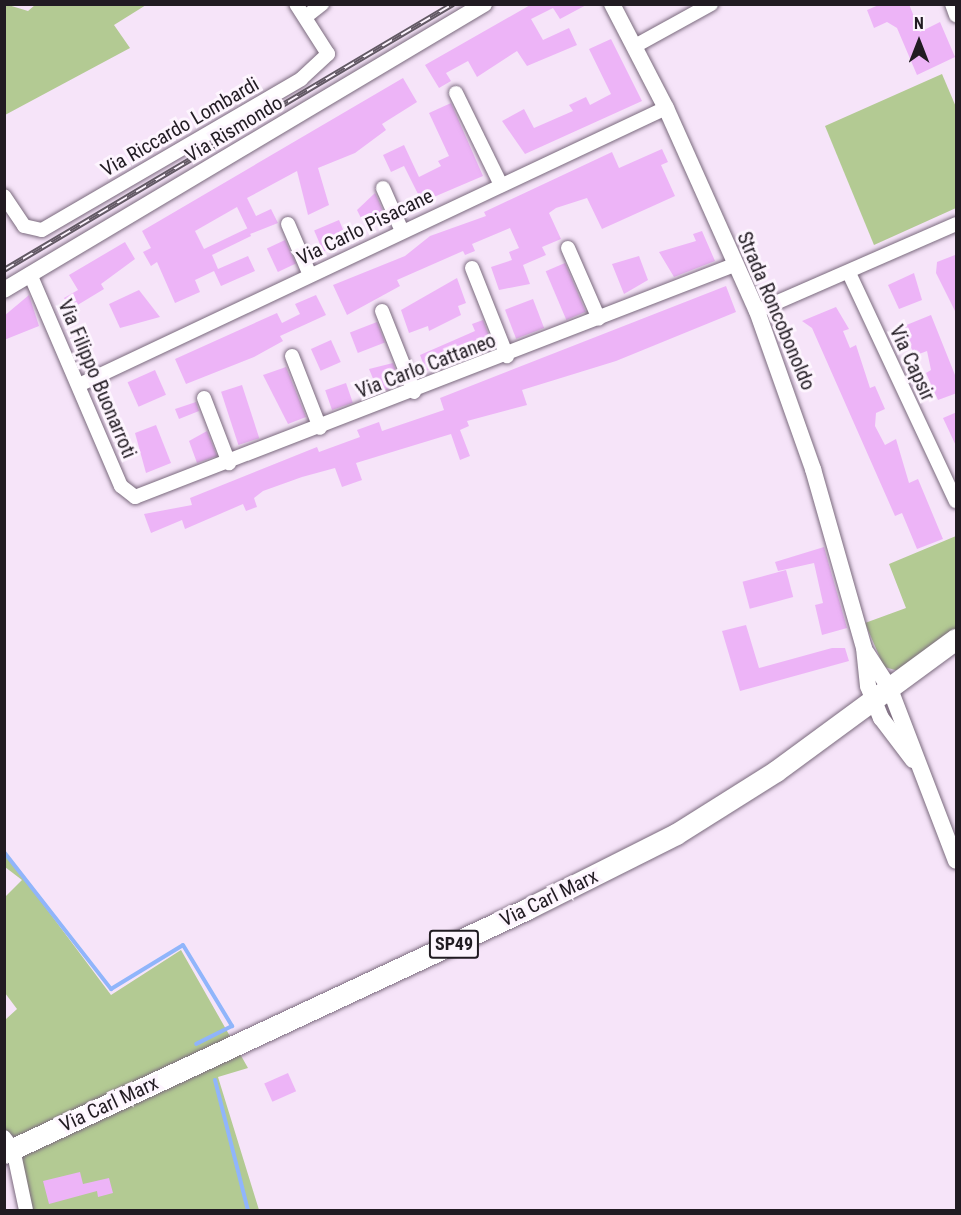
<!DOCTYPE html>
<style>
body{margin:0}
#map{position:relative;width:961px;height:1215px;overflow:hidden;background:#f6e4f9;font-family:"Roboto Condensed",sans-serif}
div>[style]{position:absolute}
.green>*{inset:0;background:#b3ca93}
.stream>*{height:4px;margin:-2px;padding:0 2px;transform-origin:2px;border-radius:2px;background:#90b5fb}
.building>*{inset:0;background:#edb4f7;transform-origin:0 0}
.roads{filter:drop-shadow(0 0 2px #7a6a7d) drop-shadow(0 0 2px #7a6a7d)}
.minor>*{height:14px;margin:-7px;padding:0 7px;transform-origin:7px;border-radius:7px;background:#fff}
.tertiary>*{height:16px;margin:-8px;padding:0 8px;transform-origin:8px;border-radius:8px;background:#fff}
.primary>*{height:21px;margin:-10.5px;padding:0 10.5px;transform-origin:10.5px;border-radius:10.5px;background:#fff}
.rail>*{height:6px;margin-top:-3px;transform-origin:0;background:repeating-linear-gradient(90deg,#fdf5fe 0 11px,#625964 0 22px);box-sizing:border-box;border-block:2px solid #625964}
span{translate:-50% -50%;white-space:nowrap;text-align:center;line-height:1.15;-webkit-text-stroke:6px #fdf5fe;paint-order:stroke}
.shield-label span{padding:2px 4px;background:#fdf5fe;border:2px solid;border-radius:4px;-webkit-text-stroke-width:0}
.shield-label{font-size:18px;color:#211b22;font-weight:700}
.street-label{font-size:20px;color:#211b22}
.frame{position:absolute;inset:0;border:6px solid #211b22;pointer-events:none}
.north{position:absolute;left:889px;top:12px;width:60px;height:60px;-webkit-text-stroke:4px #fdf5fe;paint-order:stroke;rotate:0deg;font-size:16px;font-weight:700;line-height:24px;text-align:center;color:#211b22}
.north::after{content:'';display:block;margin:auto;width:21px;height:27px;background:#211b22;clip-path:polygon(50% 0,100% 100%,50% 72%,0 100%)}
</style>
<div id="map">
<div class="green">
<i style="clip-path:polygon(5px 4px,28px 11px,35px 5px,146px 5px,114px 25px,130px 48px,5px 115px)"></i>
<i style="clip-path:polygon(942px 74px,956px 107px,956px 208px,874px 245px,825px 126px)"></i>
<i style="clip-path:polygon(956px 536px,956px 629px,899px 671px,884px 667px,865px 623px,906px 608px,889px 564px)"></i>
<i style="clip-path:polygon(4px 852px,111px 995px,181px 950px,248px 1068px,218px 1077px,259px 1210px,23px 1210px,4px 1148px,5px 1020px,17px 1009px,5px 993px,5px 897px,22px 880px,5px 867px)"></i>
</div>
<div class="stream">
<i style="left:4px;top:852px;width:174px;rotate:52deg"></i>
<i style="left:111px;top:989px;width:84px;rotate:-31.4deg"></i>
<i style="left:183px;top:945px;width:95px;rotate:58.8deg"></i>
<i style="left:232px;top:1026px;width:40px;rotate:153.4deg"></i>
<i style="left:215px;top:1080px;width:134px;rotate:75.8deg"></i>
</div>
<div class="building">
<i style="clip-path:polygon(532px 4px,588px 4px,560px 19px,553px 8px,531px 19px,543px 40px,569px 28px,577px 45px,527px 66px,517px 51px,477px 77px,468px 61px,446px 73px,451px 81px,439px 88px,425px 65px)"></i>
<i style="clip-path:polygon(881px 4px,909px 4px,920px 32px,940px 22px,955px 57px,917px 75px,897px 28px,887px 22px,874px 28px,867px 10px)"></i>
<i style="clip-path:polygon(611px 39px,642px 101px,525px 154px,502px 121px,524px 109px,534px 128px,573px 111px,569px 105px,586px 97px,590px 105px,611px 94px,589px 49px)"></i>
<i style="clip-path:polygon(403px 78px,417px 102px,382px 124px,386px 130px,355px 153px,318px 168px,329px 205px,308px 215px,297px 171px,247px 198px,256px 216px,271px 209px,278px 223px,250px 234px,237px 207px,195px 231px,204px 249px,248px 228px,251px 236px,212px 255px,218px 269px,248px 256px,255px 271px,221px 286px,214px 271px,195px 280px,200px 292px,175px 303px,157px 262px,151px 266px,143px 252px,151px 248px,142px 231px)"></i>
<i style="clip-path:polygon(451px 103px,483px 176px,422px 202px,404px 166px,391px 172px,383px 155px,404px 145px,419px 177px,441px 166px,438px 161px,449px 156px,429px 113px)"></i>
<i style="clip-path:polygon(662px 149px,668px 162px,661px 165px,675px 196px,602px 229px,587px 198px,556px 208px,549px 213px,561px 239px,542px 247px,546px 255px,523px 265px,530px 284px,499px 290px,491px 267px,512px 260px,509px 252px,519px 248px,510px 228px,472px 244px,475px 251px,465px 255px,463px 251px,397px 280px,400px 286px,347px 315px,333px 285px,405px 256px,430px 236px,486px 216px,484px 212px,612px 152px,619px 168px)"></i>
<i style="clip-path:polygon(375px 193px,386px 217px,365px 226px,357px 210px)"></i>
<i style="left:339px;top:220px;width:23px;height:27px;rotate:67deg"></i>
<i style="clip-path:polygon(702px 231px,715px 261px,674px 277px,659px 252px,696px 241px,693px 234px)"></i>
<i style="left:285px;top:240px;width:26px;height:20px;rotate:65deg"></i>
<i style="clip-path:polygon(125px 242px,135px 259px,101px 284px,104px 289px,71px 309px,64px 298px,78px 290px,69px 275px)"></i>
<i style="clip-path:polygon(955px 255px,957px 261px,957px 315px,936px 273px,937px 262px)"></i>
<i style="clip-path:polygon(639px 256px,648px 280px,624px 294px,612px 264px)"></i>
<i style="left:565px;top:263px;width:53px;height:21px;rotate:67deg"></i>
<i style="clip-path:polygon(914px 273px,922px 300px,899px 309px,888px 285px)"></i>
<i style="clip-path:polygon(457px 278px,466px 303px,458px 306px,461px 315px,429px 331px,428px 326px,409px 333px,401px 310px)"></i>
<i style="clip-path:polygon(726px 286px,736px 312px,616px 361px,522px 390px,527px 405px,467px 421px,469px 426px,460px 430px,470px 456px,460px 460px,451px 434px,356px 463px,362px 480px,342px 487px,335px 468px,302px 477px,263px 491px,254px 498px,257px 507px,246px 511px,243px 504px,185px 529px,182px 520px,151px 533px,144px 514px,192px 505px,190px 498px,317px 447px,319px 452px,360px 437px,357px 430px,379px 422px,382px 431px,444px 410px,440px 398px)"></i>
<i style="clip-path:polygon(139px 290px,160px 317px,120px 328px,109px 304px)"></i>
<i style="clip-path:polygon(29px 295px,39px 326px,4px 340px,4px 316px)"></i>
<i style="clip-path:polygon(316px 295px,326px 315px,280px 336px,283px 341px,254px 357px,186px 384px,175px 359px,277px 313px,282px 323px,300px 314px,295px 304px)"></i>
<i style="left:533px;top:299px;width:31px;height:30px;rotate:69deg"></i>
<i style="clip-path:polygon(836px 307px,849px 329px,843px 331px,850px 348px,856px 345px,870px 388px,875px 386px,885px 409px,876px 413px,875px 426px,885px 445px,896px 439px,909px 483px,918px 479px,943px 539px,917px 549px,902px 513px,895px 516px,812px 328px,802px 321px)"></i>
<i style="clip-path:polygon(931px 315px,957px 380px,957px 393px,938px 400px,926px 373px,931px 370px,927px 351px,914px 356px,904px 326px)"></i>
<i style="clip-path:polygon(483px 320px,494px 348px,469px 357px,467px 352px,426px 371px,420px 355px,475px 331px,472px 324px)"></i>
<i style="left:377px;top:322px;width:22px;height:29px;rotate:69deg"></i>
<i style="left:331px;top:340px;width:24px;height:22px;rotate:66deg"></i>
<i style="clip-path:polygon(393px 363px,401px 384px,379px 393px,369px 369px)"></i>
<i style="clip-path:polygon(286px 367px,306px 417px,288px 424px,263px 375px)"></i>
<i style="left:155px;top:370px;width:27px;height:30px;rotate:66deg"></i>
<i style="left:346px;top:383px;width:21px;height:22px;rotate:71deg"></i>
<i style="left:242px;top:385px;width:56px;height:22px;rotate:72deg"></i>
<i style="clip-path:polygon(196px 402px,199px 411px,179px 419px,175px 409px)"></i>
<i style="clip-path:polygon(957px 412px,957px 448px,943px 418px)"></i>
<i style="clip-path:polygon(156px 425px,171px 463px,146px 473px,135px 433px)"></i>
<i style="clip-path:polygon(207px 431px,217px 456px,197px 463px,189px 441px)"></i>
<i style="clip-path:polygon(824px 547px,847px 628px,822px 635px,815px 605px,823px 603px,814px 563px,778px 571px,775px 562px)"></i>
<i style="left:786px;top:570px;width:28px;height:45px;rotate:75deg"></i>
<i style="clip-path:polygon(746px 625px,759px 668px,832px 648px,845px 648px,849px 661px,740px 691px,722px 631px)"></i>
<i style="left:288px;top:1073px;width:20px;height:26px;rotate:66deg"></i>
<i style="clip-path:polygon(80px 1172px,83px 1184px,109px 1178px,113px 1193px,98px 1197px,97px 1191px,49px 1204px,43px 1181px)"></i>
</div>
<div class="roads">
<div class="minor">
<i style="left:952px;top:4px;width:12px;rotate:70deg"></i>
<i style="left:308px;top:15px;width:18px;rotate:-38deg"></i>
<i style="left:635px;top:46px;width:87px;rotate:-28.9deg"></i>
<i style="left:456px;top:93px;width:100px;rotate:63.9deg"></i>
<i style="left:383px;top:188px;width:47px;rotate:66.2deg"></i>
<i style="left:4px;top:196px;width:36px;rotate:56deg"></i>
<i style="left:24px;top:226px;width:18px;rotate:13deg"></i>
<i style="left:42px;top:230px;width:300px;rotate:-30.2deg"></i>
<i style="left:301px;top:79px;width:37px;rotate:-43deg"></i>
<i style="left:328px;top:54px;width:59px;rotate:-122.6deg"></i>
<i style="left:288px;top:224px;width:56px;rotate:66.7deg"></i>
<i style="left:568px;top:248px;width:77px;rotate:66.4deg"></i>
<i style="left:472px;top:268px;width:95px;rotate:68.3deg"></i>
<i style="left:849px;top:273px;width:252px;rotate:64.9deg"></i>
<i style="left:30px;top:274px;width:231px;rotate:66.8deg"></i>
<i style="left:121px;top:486px;width:18px;rotate:38deg"></i>
<i style="left:135px;top:497px;width:642px;rotate:-21.17deg"></i>
<i style="left:382px;top:311px;width:87px;rotate:68.4deg"></i>
<i style="left:757px;top:311px;width:217px;rotate:-23.6deg"></i>
<i style="left:292px;top:356px;width:77px;rotate:68.7deg"></i>
<i style="left:81px;top:384px;width:647px;rotate:-25.26deg"></i>
<i style="left:204px;top:398px;width:70px;rotate:69deg"></i>
<i style="left:4px;top:1137px;width:15px;rotate:53deg"></i>
<i style="left:13px;top:1149px;width:62px;rotate:78deg"></i>
</div>
<div class="tertiary">
<i style="left:612px;top:4px;width:117px;rotate:62.6deg"></i>
<i style="left:666px;top:108px;width:222px;rotate:65.9deg"></i>
<i style="left:757px;top:311px;width:168px;rotate:70.5deg"></i>
<i style="left:813px;top:469px;width:186px;rotate:74.1deg"></i>
<i style="left:864px;top:648px;width:38px;rotate:84deg"></i>
<i style="left:868px;top:686px;width:35px;rotate:68deg"></i>
<i style="left:881px;top:718px;width:53px;rotate:52.7deg"></i>
<i style="left:4px;top:290px;width:559px;rotate:-30.79deg"></i>
<i style="left:866px;top:652px;width:44px;rotate:57deg"></i>
<i style="left:890px;top:689px;width:184px;rotate:69deg"></i>
</div>
<div class="primary">
<i style="left:4px;top:1153px;width:577px;rotate:-25.01deg"></i>
<i style="left:527px;top:909px;width:167px;rotate:-26.7deg"></i>
<i style="left:676px;top:834px;width:118px;rotate:-32.2deg"></i>
<i style="left:776px;top:771px;width:223px;rotate:-36.3deg"></i>
</div>
</div>
<div class="rail">
<i style="left:4px;top:270px;width:522px;rotate:-30.64deg"></i>
</div>
<div class="shield-label">
<span style="left:454px;top:944px">SP49</span>
</div>
<div class="street-label">
<span style="left:180px;top:127px;rotate:-30deg">Via Riccardo Lombardi</span>
<span style="left:234px;top:129px;rotate:-31deg">Via Rismondo</span>
<span style="left:365px;top:227px;rotate:-26deg">Via Carlo Pisacane</span>
<span style="left:776px;top:311px;rotate:67deg">Strada Roncobonoldo</span>
<span style="left:912px;top:363px;rotate:65deg">Via Capsir</span>
<span style="left:426px;top:366px;rotate:-21deg">Via Carlo Cattaneo</span>
<span style="left:97px;top:379px;rotate:67deg">Via Filippo Buonarroti</span>
<span style="left:549px;top:898px;rotate:-26deg">Via Carl Marx</span>
<span style="left:109px;top:1104px;rotate:-25deg">Via Carl Marx</span>
</div>
<div class="frame"></div>
<div class="north">N</div>
</div>
